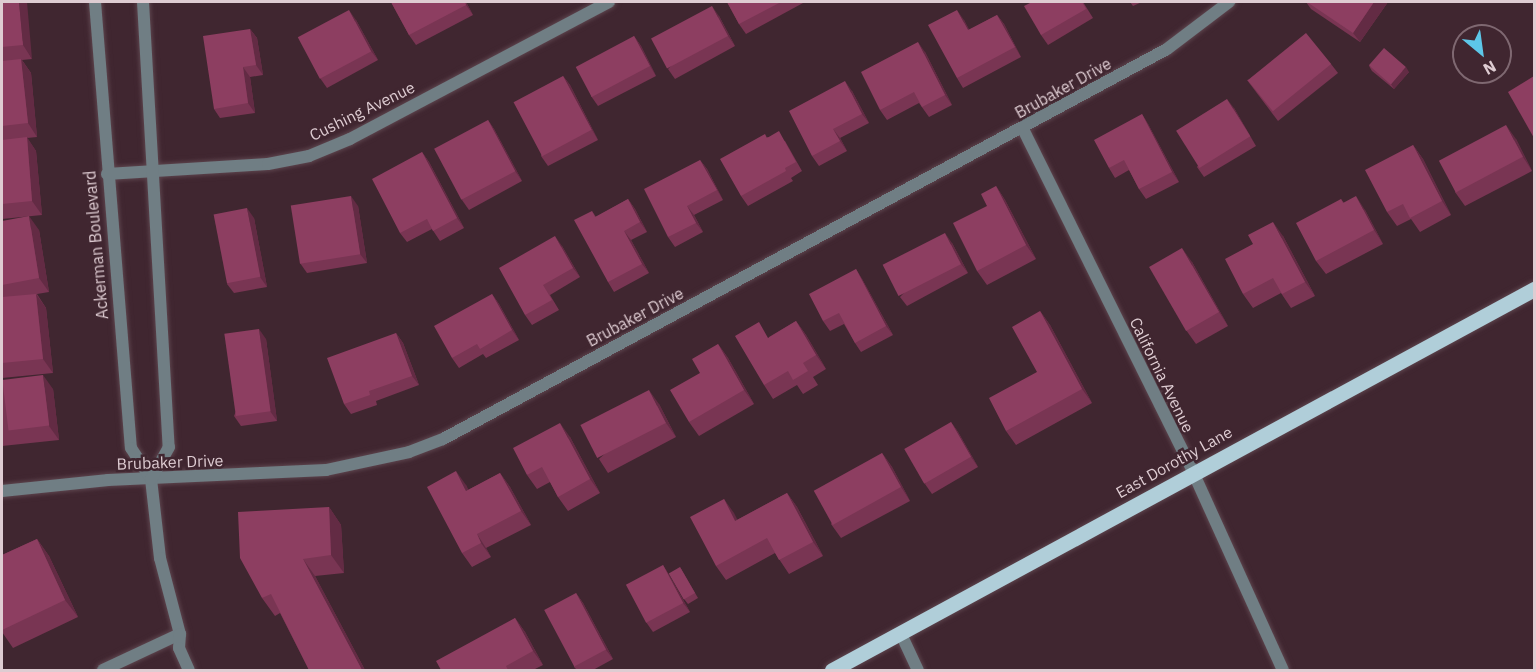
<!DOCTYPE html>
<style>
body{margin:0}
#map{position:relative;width:1536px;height:672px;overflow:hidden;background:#402630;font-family:"IBM Plex Sans",sans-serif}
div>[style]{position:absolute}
.roads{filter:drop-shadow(0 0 2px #5c444d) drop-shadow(0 0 2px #5c444d)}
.service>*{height:12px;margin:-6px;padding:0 6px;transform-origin:6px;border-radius:6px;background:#707e84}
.minor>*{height:12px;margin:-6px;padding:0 6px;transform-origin:6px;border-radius:6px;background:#707e84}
.tertiary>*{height:12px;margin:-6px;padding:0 6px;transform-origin:6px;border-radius:6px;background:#707e84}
.primary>*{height:15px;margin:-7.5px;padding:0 7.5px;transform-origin:7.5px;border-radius:7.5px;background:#b0ced9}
.wall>*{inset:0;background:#793553}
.shaded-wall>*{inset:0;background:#632b44}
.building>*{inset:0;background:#8d3e61;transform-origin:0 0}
span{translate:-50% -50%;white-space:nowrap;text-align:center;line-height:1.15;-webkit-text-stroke:5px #402630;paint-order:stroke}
.street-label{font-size:16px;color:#deccd2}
.frame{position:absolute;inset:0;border:3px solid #deccd2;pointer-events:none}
.north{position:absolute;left:1452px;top:24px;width:60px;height:60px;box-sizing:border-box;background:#402630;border:2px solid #7f6871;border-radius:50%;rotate:151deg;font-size:16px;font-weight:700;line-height:24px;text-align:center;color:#deccd2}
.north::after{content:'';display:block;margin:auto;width:21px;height:27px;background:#5dc7e8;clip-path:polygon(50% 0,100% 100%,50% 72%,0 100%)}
</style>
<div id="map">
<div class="roads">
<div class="service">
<i style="left:103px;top:670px;width:85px;rotate:-25.1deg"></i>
</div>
<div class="minor">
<i style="left:1023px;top:129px;width:383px;rotate:63.6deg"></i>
<i style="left:1193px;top:472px;width:217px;rotate:65.6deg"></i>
<i style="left:107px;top:174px;width:161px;rotate:-3.6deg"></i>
<i style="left:268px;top:164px;width:42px;rotate:-11deg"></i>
<i style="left:309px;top:156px;width:44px;rotate:-22.5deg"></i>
<i style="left:350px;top:139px;width:293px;rotate:-27.9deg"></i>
<i style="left:2px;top:491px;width:107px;rotate:-5.9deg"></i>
<i style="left:108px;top:480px;width:218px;rotate:-2.6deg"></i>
<i style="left:326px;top:470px;width:85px;rotate:-12.2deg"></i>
<i style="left:409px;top:452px;width:36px;rotate:-21deg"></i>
<i style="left:443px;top:439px;width:822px;rotate:-28.31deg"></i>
<i style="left:1167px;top:49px;width:78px;rotate:-37.2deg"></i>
<i style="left:901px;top:634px;width:40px;rotate:65deg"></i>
</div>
<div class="tertiary">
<i style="left:95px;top:2px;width:447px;rotate:85.4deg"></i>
<i style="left:131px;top:448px;width:37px;rotate:57deg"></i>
<i style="left:151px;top:479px;width:80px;rotate:83.5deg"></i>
<i style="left:160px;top:558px;width:79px;rotate:75.3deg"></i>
<i style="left:180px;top:634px;width:14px;rotate:94deg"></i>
<i style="left:179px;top:648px;width:24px;rotate:66deg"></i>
<i style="left:143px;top:2px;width:446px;rotate:86.7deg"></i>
<i style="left:169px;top:447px;width:37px;rotate:119deg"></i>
</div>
<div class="primary">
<i style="left:832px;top:670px;width:799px;rotate:-28.49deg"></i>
</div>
</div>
<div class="wall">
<i style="clip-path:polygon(2px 2px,32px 59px,22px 60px,31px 73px,37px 137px,27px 138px,36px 151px,42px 215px,2px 219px)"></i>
<i style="clip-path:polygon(391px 2px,466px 2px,473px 15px,416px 45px,409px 35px)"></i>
<i style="clip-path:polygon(727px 2px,803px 2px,803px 3px,746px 34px,739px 24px)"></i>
<i style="clip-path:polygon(1032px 2px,1083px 2px,1093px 18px,1048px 45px,1041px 35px)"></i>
<i style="clip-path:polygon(1130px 2px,1142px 2px,1133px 6px)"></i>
<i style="clip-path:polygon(1306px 2px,1388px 2px,1360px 42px,1311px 9px)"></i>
<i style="clip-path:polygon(997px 15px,1004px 24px,1021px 57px,963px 88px,957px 78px,964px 20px,969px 30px)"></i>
<i style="clip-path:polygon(719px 16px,735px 46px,675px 79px,668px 69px)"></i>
<i style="clip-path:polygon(356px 20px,378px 60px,327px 88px,320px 78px)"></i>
<i style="clip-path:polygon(250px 29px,257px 38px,263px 75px,250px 77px,255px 113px,220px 118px,214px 109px)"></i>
<i style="clip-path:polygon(634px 36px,641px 46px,656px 76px,598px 106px,591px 96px)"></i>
<i style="clip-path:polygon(925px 52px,952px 105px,929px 117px,919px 103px,887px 120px,880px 110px)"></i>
<i style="clip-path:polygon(1331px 64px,1338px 73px,1278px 121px,1247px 80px)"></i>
<i style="clip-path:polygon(1369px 66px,1409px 72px,1394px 89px,1372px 71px)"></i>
<i style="clip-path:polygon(563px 76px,570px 85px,598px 140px,548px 166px,541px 156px)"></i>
<i style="clip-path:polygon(852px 91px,869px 123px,840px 138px,847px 151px,819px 166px,812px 156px)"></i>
<i style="clip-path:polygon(1234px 108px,1256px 146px,1204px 177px,1197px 167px)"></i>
<i style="clip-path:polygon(1142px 114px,1148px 124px,1179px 182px,1146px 199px,1139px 189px,1129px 170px,1115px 178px,1109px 168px)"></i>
<i style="clip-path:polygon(488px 120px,494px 129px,522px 181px,469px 210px,462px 200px)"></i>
<i style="clip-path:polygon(767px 137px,785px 141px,802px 171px,791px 178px,793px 181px,748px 206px,741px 196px)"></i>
<i style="clip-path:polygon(1516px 139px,1532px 171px,1465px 206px,1455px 192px)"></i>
<i style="clip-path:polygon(1413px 145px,1423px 159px,1451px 215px,1420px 232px,1411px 219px,1397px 226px,1387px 212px)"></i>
<i style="clip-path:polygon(422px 152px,429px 162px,464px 228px,440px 241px,432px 229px,407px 242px,400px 233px)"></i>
<i style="clip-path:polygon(700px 160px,707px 169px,723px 200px,694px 215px,703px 232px,675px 247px,668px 237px)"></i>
<i style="clip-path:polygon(996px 186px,1005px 200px,1036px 259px,987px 285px,977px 271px,987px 206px)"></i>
<i style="clip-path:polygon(628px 199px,635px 209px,647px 232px,631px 240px,649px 273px,614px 292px,608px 282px,592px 211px,596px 217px)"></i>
<i style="clip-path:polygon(1341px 199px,1344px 203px,1365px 210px,1383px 244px,1326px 274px,1316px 261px)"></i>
<i style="clip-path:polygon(358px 206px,367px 263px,307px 273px,300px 263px)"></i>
<i style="clip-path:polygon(254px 218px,267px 287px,234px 293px,227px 284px)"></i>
<i style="clip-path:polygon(2px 221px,39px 230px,49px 292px,37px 294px,46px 308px,53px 373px,2px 378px)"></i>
<i style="clip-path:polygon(1283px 236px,1315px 296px,1291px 308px,1281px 293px,1253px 308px,1243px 294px)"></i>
<i style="clip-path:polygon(952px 243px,968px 273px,907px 306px,900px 297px)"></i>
<i style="clip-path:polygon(562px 246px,580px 277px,550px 295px,559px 310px,532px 325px,525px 315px)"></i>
<i style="clip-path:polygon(1192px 262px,1228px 326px,1196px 344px,1186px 330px)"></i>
<i style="clip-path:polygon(856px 269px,862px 279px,893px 335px,861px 352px,855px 343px,844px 324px,830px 331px,823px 321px)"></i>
<i style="clip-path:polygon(492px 294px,499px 304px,519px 340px,486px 358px,483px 354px,459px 368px,452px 358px)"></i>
<i style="clip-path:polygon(1040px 311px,1050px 325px,1092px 403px,1016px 445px,1006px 431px,1037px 372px)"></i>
<i style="clip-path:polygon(796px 321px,806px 335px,826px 369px,813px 377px,818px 385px,803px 394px,797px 385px,773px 399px,764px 385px,769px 337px)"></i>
<i style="clip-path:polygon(396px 333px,403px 343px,419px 385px,376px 401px,377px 405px,351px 414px,344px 404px)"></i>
<i style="clip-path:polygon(266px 339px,277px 421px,241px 426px,234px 416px)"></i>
<i style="clip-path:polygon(718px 344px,728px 358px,754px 404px,699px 436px,689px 422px,700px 373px)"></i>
<i style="clip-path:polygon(2px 380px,53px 389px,59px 440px,2px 446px)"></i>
<i style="clip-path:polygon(659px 404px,676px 437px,608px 473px,599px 459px)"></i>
<i style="clip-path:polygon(951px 422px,958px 432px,978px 467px,932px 494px,925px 484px)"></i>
<i style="clip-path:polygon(570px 437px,600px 493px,568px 511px,558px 497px,550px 482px,537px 489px,527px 475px)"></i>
<i style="clip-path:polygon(882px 453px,892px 467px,910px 501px,841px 538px,831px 524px)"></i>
<i style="clip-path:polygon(500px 473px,510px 487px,531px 525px,486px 548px,491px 557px,472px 567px,462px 553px,466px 485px,468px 490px)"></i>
<i style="clip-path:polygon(787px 493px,797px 507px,823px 556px,789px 574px,775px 553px,726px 580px,716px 566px,724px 499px,737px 520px)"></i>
<i style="clip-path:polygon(329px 507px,341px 525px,344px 573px,315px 576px,365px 670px,309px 670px,280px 613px,275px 616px,262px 598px)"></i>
<i style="clip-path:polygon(37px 539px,49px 556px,78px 617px,13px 648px,2px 632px,2px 633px,2px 555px)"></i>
<i style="clip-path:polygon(663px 565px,669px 575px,690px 612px,653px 632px,646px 622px)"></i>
<i style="clip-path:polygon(680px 567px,698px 598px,688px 604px,684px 599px)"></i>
<i style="clip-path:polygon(576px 593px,583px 603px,613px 659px,593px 670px,577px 670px,574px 667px)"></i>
<i style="clip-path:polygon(515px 618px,525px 632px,543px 665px,533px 670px,441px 670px)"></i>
</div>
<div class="shaded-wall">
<i style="clip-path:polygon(19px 2px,27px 2px,32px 59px,23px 45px)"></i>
<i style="clip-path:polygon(465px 2px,466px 2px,473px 15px,466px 5px)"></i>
<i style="clip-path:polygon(1374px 2px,1388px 2px,1360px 42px,1353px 33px)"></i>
<i style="clip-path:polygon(712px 6px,719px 16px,735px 46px,728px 36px)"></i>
<i style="clip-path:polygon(349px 10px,356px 20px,378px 60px,371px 51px)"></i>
<i style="clip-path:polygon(957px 10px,964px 20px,975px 40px,968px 30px)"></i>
<i style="clip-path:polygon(997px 15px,1004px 24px,1021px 57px,1015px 47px)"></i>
<i style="clip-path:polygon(250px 29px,257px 38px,263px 75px,256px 65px)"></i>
<i style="clip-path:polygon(634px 36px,641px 46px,656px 76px,650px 66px)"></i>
<i style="clip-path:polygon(918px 42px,925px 52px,952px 105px,945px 95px)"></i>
<i style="clip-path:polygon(21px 59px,31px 73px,37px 137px,28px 123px)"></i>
<i style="clip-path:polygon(243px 67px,250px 77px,255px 113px,248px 103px)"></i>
<i style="clip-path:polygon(1406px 67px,1409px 72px,1394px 89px,1391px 84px)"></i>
<i style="clip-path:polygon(563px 76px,570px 85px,598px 140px,592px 130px)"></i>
<i style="clip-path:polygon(845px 81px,852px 91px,869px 123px,862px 114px)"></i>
<i style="clip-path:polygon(1227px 99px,1234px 108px,1256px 146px,1250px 136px)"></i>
<i style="clip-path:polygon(1142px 114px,1148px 124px,1179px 182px,1172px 172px)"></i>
<i style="clip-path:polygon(488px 120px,494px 129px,522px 181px,515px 171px)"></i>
<i style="clip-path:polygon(1506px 125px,1516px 139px,1532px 171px,1523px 157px)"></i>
<i style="clip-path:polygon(833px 129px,840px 138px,847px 151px,840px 141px)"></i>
<i style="clip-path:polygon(27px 137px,36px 151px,42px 215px,32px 201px)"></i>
<i style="clip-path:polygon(1413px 145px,1423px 159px,1451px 215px,1442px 201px)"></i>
<i style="clip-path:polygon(422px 152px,429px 162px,464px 228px,457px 218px)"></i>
<i style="clip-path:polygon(700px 160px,707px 169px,723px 200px,717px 190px)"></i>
<i style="clip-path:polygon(996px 186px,1005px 200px,1036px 259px,1026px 245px)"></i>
<i style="clip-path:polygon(351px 196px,358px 206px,367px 263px,360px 254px)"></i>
<i style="clip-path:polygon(1356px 196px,1365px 210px,1383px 244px,1374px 230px)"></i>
<i style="clip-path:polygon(628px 199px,635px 209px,647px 232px,640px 222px)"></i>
<i style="clip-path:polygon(687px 206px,694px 215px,703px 232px,696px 223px)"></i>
<i style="clip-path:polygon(247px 208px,254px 218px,267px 287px,260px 277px)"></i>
<i style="clip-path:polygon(29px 216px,39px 230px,49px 292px,39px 278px)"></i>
<i style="clip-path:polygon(1273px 222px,1283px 236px,1315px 296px,1305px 282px)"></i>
<i style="clip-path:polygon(624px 231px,631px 240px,649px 273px,642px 264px)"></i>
<i style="clip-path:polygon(945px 233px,952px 243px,968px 273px,961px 264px)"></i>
<i style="clip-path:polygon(555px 236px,562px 246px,580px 277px,573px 268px)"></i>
<i style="clip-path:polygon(1182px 248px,1192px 262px,1228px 326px,1219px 312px)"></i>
<i style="clip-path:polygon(856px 269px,862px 279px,893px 335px,886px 326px)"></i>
<i style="clip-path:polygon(36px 294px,46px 308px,53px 373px,43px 359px)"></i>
<i style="clip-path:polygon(492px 294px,499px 304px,519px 340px,512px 330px)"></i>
<i style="clip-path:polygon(1040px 311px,1050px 325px,1092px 403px,1082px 389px)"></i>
<i style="clip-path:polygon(796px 321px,806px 335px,826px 369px,816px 355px)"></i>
<i style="clip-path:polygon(259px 329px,266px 339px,277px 421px,270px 411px)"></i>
<i style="clip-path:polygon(396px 333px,403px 343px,419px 385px,412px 376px)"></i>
<i style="clip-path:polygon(718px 344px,728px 358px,754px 404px,744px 390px)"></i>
<i style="clip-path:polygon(43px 375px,53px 389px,59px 440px,49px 426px)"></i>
<i style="clip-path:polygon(649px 390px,659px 404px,676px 437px,666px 423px)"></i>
<i style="clip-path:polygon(951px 422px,958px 432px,978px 467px,971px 457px)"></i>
<i style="clip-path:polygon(560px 423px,570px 437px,600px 493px,590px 479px)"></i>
<i style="clip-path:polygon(882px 453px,892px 467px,910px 501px,901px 487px)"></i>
<i style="clip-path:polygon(456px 471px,466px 485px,476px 504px,466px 491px)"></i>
<i style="clip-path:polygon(500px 473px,510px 487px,531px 525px,521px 511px)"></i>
<i style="clip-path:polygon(787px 493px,797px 507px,823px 556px,813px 542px)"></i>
<i style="clip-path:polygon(724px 499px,734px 513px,745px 535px,735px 521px)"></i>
<i style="clip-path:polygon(329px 507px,341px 525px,344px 573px,331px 555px)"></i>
<i style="clip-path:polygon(477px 534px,486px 548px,491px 557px,481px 543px)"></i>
<i style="clip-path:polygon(37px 539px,49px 556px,78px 617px,65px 600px)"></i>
<i style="clip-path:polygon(303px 559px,315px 576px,365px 670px,362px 670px)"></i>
<i style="clip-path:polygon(663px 565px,669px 575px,690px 612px,683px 603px)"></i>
<i style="clip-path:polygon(576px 593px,583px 603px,613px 659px,606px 650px)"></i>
<i style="clip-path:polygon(515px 618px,525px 632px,543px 665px,533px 651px)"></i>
</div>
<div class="building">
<i style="clip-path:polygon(2px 2px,19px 2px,23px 45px,2px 47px)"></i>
<i style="clip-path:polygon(391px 2px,465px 2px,466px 5px,409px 35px)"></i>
<i style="clip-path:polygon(727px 2px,781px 2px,739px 24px)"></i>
<i style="clip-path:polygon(1032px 2px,1082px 2px,1086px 9px,1041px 35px,1024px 6px)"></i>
<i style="clip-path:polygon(1307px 2px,1374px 2px,1353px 33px)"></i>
<i style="left:712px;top:6px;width:34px;height:69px;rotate:62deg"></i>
<i style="left:349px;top:10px;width:47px;height:58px;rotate:62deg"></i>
<i style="clip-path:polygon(957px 10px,968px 30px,997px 15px,1015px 47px,957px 78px,928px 25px)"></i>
<i style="clip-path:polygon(250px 29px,256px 65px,243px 67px,248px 103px,214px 109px,203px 36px)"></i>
<i style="left:1306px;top:33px;width:40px;height:75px;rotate:51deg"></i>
<i style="left:634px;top:36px;width:34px;height:66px;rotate:62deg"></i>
<i style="clip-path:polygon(918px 42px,945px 95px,922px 107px,914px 92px,880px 110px,861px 72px)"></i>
<i style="left:1384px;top:48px;width:29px;height:23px;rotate:41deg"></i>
<i style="clip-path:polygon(21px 59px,28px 123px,2px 126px,2px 61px)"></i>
<i style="left:563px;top:76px;width:61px;height:56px;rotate:62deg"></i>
<i style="clip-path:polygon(1534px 76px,1534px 138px,1508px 92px)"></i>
<i style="clip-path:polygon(845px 81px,862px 114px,833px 129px,840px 141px,812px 156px,789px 111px)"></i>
<i style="left:1227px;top:99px;width:44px;height:60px;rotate:58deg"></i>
<i style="clip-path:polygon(1142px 114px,1172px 172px,1139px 189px,1124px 160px,1109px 168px,1094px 140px)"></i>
<i style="left:488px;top:120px;width:58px;height:61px;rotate:62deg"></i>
<i style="left:1506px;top:125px;width:36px;height:76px;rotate:62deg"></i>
<i style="clip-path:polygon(779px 131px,796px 162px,785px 168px,786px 171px,741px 196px,720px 159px,765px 134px,767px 138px)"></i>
<i style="clip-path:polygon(27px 137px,32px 201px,2px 204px,2px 140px)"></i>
<i style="clip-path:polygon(1413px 145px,1442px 201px,1410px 218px,1403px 204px,1387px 212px,1365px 170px)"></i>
<i style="clip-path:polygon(422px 152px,457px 218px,433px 231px,427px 219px,400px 233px,372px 179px)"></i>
<i style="clip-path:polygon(700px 160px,717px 190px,687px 206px,696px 223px,668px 237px,644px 189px)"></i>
<i style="clip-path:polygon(996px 186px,1026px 245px,977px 271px,953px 223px,987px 206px,981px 194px)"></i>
<i style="left:351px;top:196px;width:59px;height:61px;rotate:81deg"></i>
<i style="clip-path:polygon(1356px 196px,1374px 230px,1316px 261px,1296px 223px,1341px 199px,1343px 203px)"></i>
<i style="clip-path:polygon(628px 199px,640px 222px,624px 231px,642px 264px,608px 282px,574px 220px,592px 211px,595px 217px)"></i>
<i style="left:247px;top:208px;width:70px;height:34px;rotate:79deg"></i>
<i style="clip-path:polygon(29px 216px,39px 278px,2px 285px,2px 221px)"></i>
<i style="clip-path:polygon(1273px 222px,1305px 282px,1282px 294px,1273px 278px,1243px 294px,1225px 259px,1253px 244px,1248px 235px)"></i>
<i style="left:945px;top:233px;width:35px;height:70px;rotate:63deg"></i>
<i style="clip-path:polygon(555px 236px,573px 268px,543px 285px,552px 300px,525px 315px,499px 268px)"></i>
<i style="left:1182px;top:248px;width:74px;height:38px;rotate:60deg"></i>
<i style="clip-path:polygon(856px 269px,886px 326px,855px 343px,839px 313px,823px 321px,809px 294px)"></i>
<i style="clip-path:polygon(36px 294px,43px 359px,2px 363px,2px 297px)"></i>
<i style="clip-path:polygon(492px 294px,512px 330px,480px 349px,477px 344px,452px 358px,434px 326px)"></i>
<i style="clip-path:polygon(1040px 311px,1082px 389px,1006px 431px,989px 398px,1037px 372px,1012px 327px)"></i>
<i style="clip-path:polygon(796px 321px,816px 355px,803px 363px,808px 371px,793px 380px,788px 371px,764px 385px,735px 336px,759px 322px,768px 338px)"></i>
<i style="left:259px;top:329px;width:83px;height:35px;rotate:82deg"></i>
<i style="clip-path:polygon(396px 333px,412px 376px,369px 391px,370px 395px,344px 404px,327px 358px)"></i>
<i style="clip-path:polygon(718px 344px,744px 390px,689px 422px,670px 390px,700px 373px,692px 359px)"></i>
<i style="left:43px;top:375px;width:51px;height:41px;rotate:83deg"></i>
<i style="left:649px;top:390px;width:37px;height:77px;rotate:63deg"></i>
<i style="left:951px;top:422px;width:40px;height:54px;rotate:60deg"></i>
<i style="clip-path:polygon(560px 423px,590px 479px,558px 497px,542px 467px,527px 475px,513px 448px)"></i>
<i style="left:882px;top:453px;width:39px;height:78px;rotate:61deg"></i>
<i style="clip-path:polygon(456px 471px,466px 491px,500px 473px,521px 511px,477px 534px,481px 543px,462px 553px,427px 487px)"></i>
<i style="clip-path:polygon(787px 493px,813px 542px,779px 560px,767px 538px,716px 566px,690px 517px,724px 499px,735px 521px)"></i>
<i style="clip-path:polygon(329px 507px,331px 555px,303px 559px,362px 670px,309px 670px,271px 594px,262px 598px,240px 558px,238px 512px)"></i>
<i style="clip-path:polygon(37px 539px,65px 600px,2px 630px,2px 555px)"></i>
<i style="left:663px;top:565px;width:43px;height:42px;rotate:62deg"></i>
<i style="left:680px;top:567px;width:30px;height:13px;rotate:60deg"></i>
<i style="left:576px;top:593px;width:64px;height:36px;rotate:62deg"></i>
<i style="clip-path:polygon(515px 618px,533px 651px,506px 666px,508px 670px,441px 670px,436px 661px)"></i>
</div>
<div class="street-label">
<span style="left:1063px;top:88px;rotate:-29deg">Brubaker Drive</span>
<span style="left:362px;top:111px;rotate:-26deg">Cushing Avenue</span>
<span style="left:96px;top:245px;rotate:-95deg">Ackerman Boulevard</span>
<span style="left:635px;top:317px;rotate:-28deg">Brubaker Drive</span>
<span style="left:1162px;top:375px;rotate:64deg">California Avenue</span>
<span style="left:170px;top:462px;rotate:-2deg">Brubaker Drive</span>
<span style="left:1174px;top:462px;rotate:-29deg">East Dorothy Lane</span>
</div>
<div class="frame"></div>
<div class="north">N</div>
</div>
